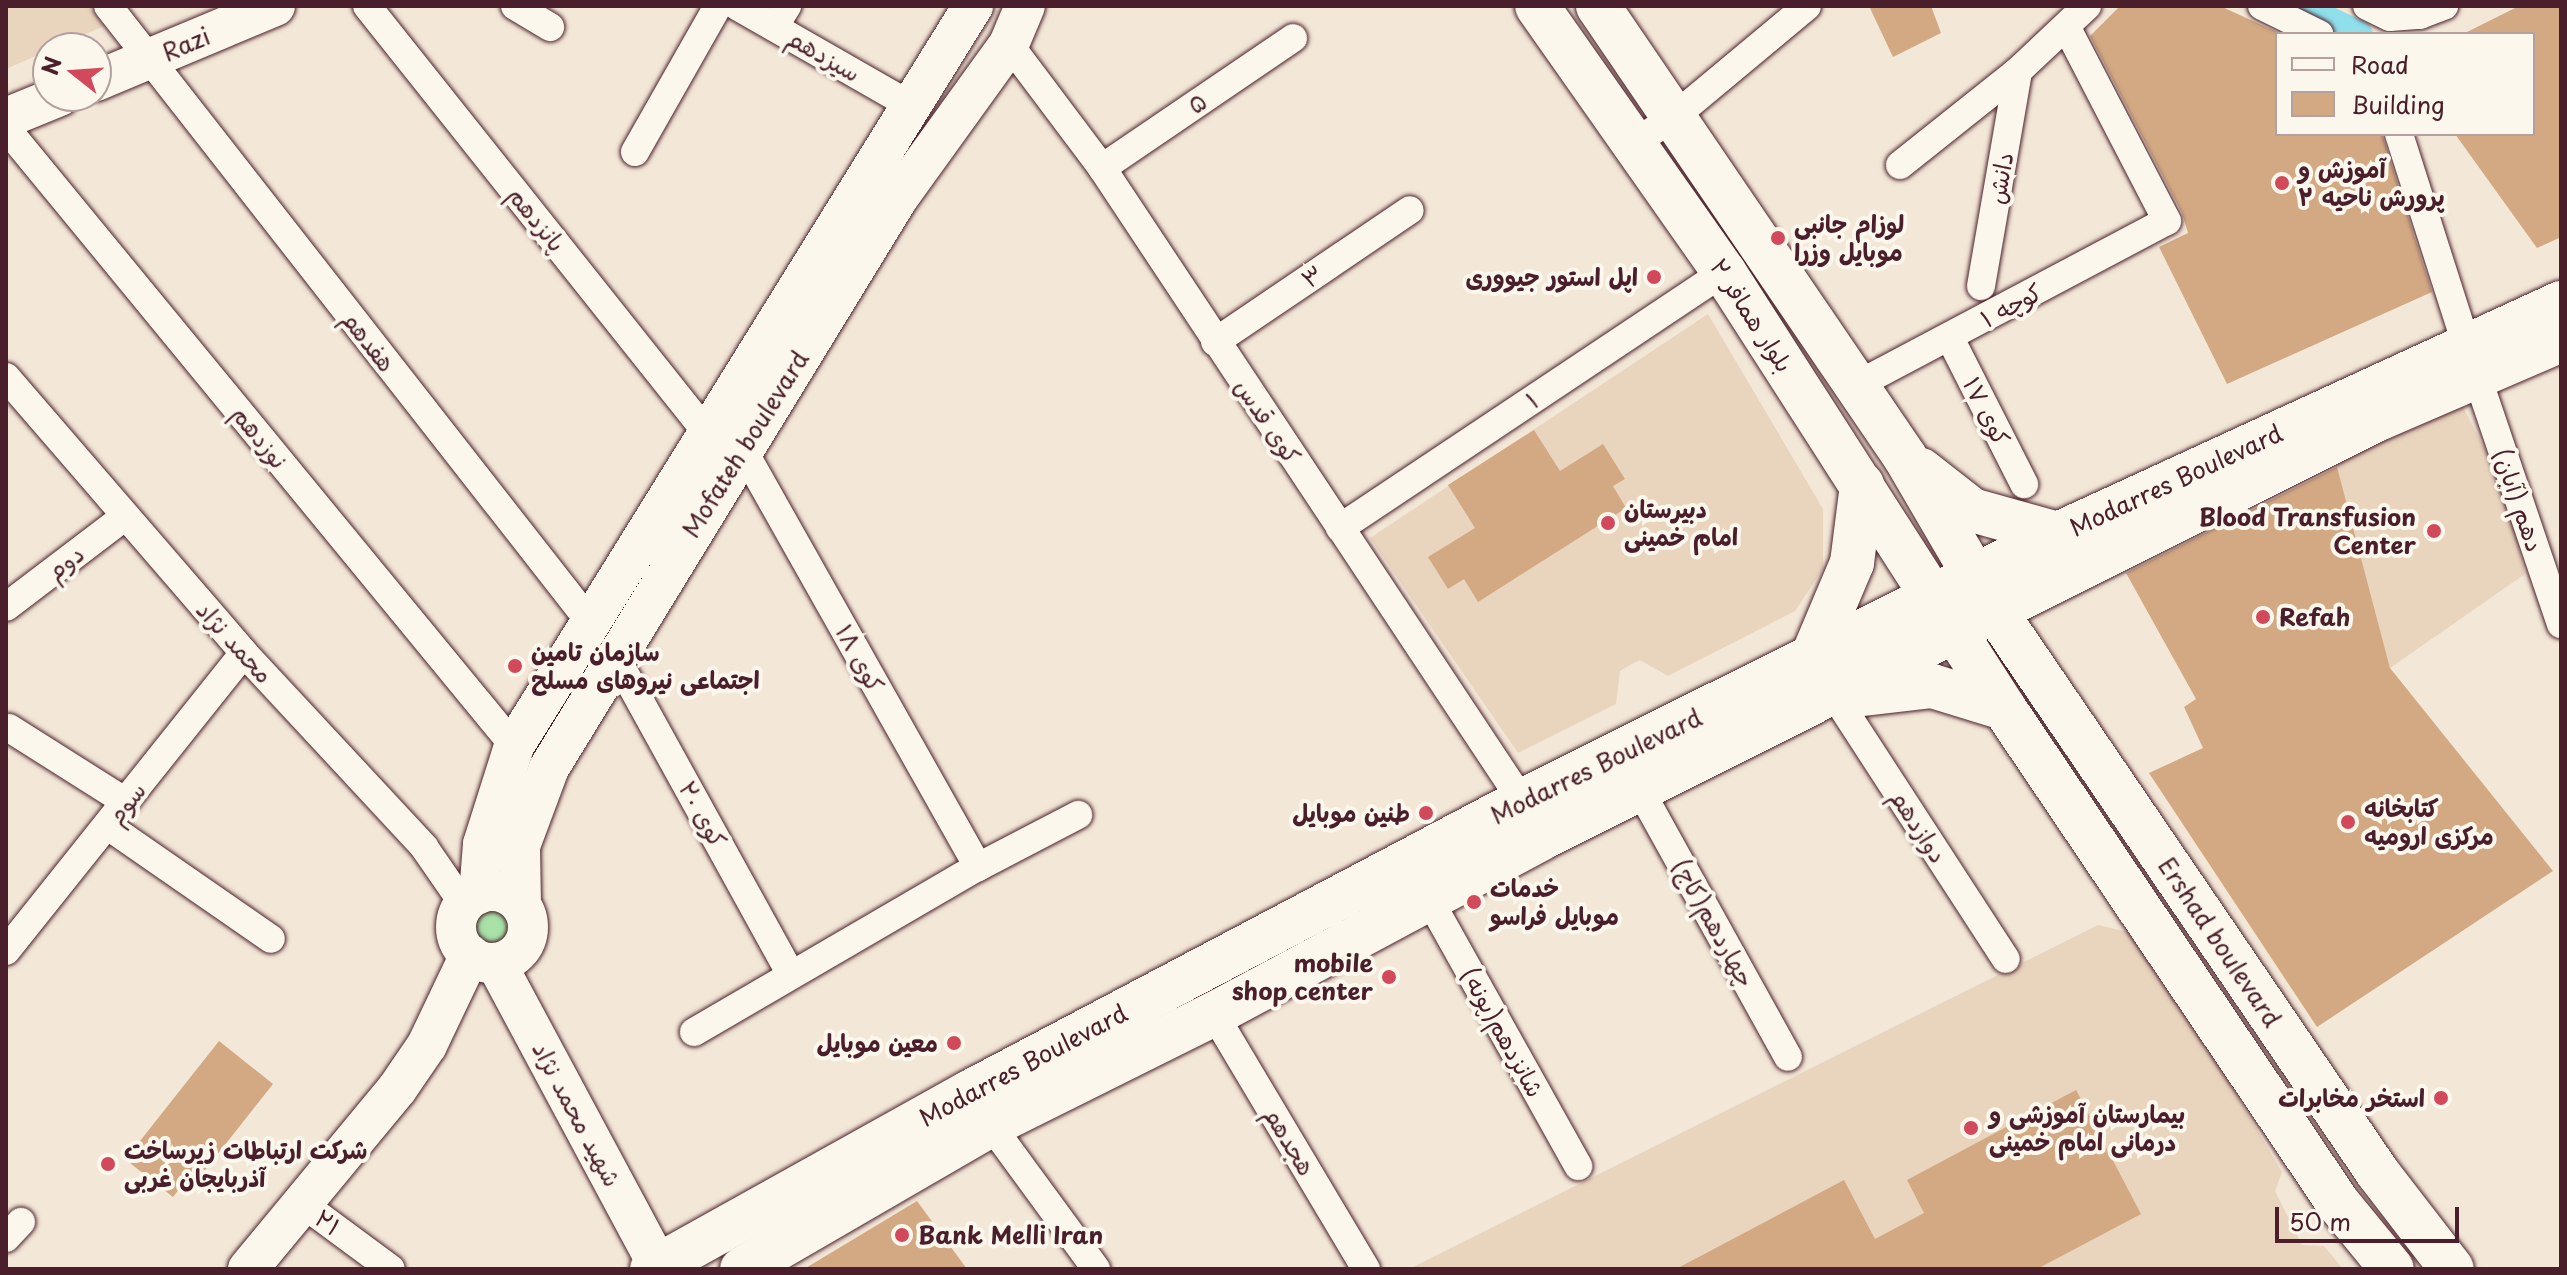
<!DOCTYPE html>
<meta charset="utf-8">
<style>
body{margin:0}
#map{position:relative;width:2567px;height:1275px;overflow:hidden;background:#f3e7d7;font-family:"Playpen Sans","Playpen Sans Arabic",sans-serif}
div>[style]{position:absolute}
.built>*{inset:0;background:#e9d4be}
.green>*{inset:0;background:#a8e2a7}
.round{border-radius:50%}
.canal>*{height:26px;margin:-13px;padding:0 13px;transform-origin:13px;border-radius:13px;background:#8fe0eb}
.building>*{inset:0;background:#d2a983}
.roads{filter:drop-shadow(0 0 2px #4a1f2b) drop-shadow(0 0 2px #4a1f2b)}
.street>*{height:28px;margin:-14px;padding:0 14px;transform-origin:14px;border-radius:14px;background:#fbf7ec}
.secondary>*{height:40px;margin:-20px;padding:0 20px;transform-origin:20px;border-radius:20px;background:#fbf7ec}
.secondary>.ring{margin:-20px;padding:0;box-sizing:content-box;background:none;border:40px solid #fbf7ec;border-radius:50%}
.primary>*{height:44px;margin:-22px;padding:0 22px;transform-origin:22px;border-radius:22px;background:#fbf7ec}
.dots>*{width:22px;height:22px;translate:-50% -50%;box-sizing:border-box;border:4px solid #fbf7ec;border-radius:50%}
span{translate:-50% -50%;white-space:nowrap;text-align:center;line-height:1.15;-webkit-text-stroke:8px #fbf7ec;paint-order:stroke}
.street-label{font-size:24px;color:#4a1f2b}
.poi-label{font-size:24px;color:#4a1f2b;font-weight:700}
.left{translate:0 -50%;text-align:left}
.right{translate:-100% -50%;text-align:right}
.frame{position:absolute;inset:0;border:8px solid #4a1f2b;pointer-events:none}
.legend{position:absolute;left:2275px;top:32px;width:260px;height:104px;box-sizing:border-box;background:#fbf7ec;border:2px solid #b4a19f;margin:0;padding:10px 14px;list-style:none;font-size:24px;color:#4a1f2b}
.legend li{display:flex;align-items:center;gap:16px;height:40px}
.legend b{width:40px;border:2px solid #b4a19f}
.north{position:absolute;left:32px;top:32px;width:80px;height:80px;box-sizing:border-box;background:#fbf7ec;border:2px solid #b4a19f;border-radius:50%;rotate:287deg;font-size:22px;font-weight:700;line-height:32px;text-align:center;color:#4a1f2b}
.north::after{content:'';display:block;margin:auto;width:28px;height:36px;background:#d1495b;clip-path:polygon(50% 0,100% 100%,50% 72%,0 100%)}
.scale{position:absolute;left:2275px;top:1207px;width:184px;height:36px;box-sizing:border-box;border:4px solid #4a1f2b;border-top:0;padding-left:10px;font-size:24px;line-height:28px;white-space:nowrap;color:#4a1f2b;-webkit-text-stroke:6px #fbf7ec;paint-order:stroke}
</style>
<div id="map">
<div class="built">
<i style="clip-path:polygon(6px 6px,89px 6px,104px 26px,6px 69px)"></i>
<i style="clip-path:polygon(1708px 314px,1823px 509px,1823px 569px,1795px 611px,1668px 676px,1640px 660px,1630px 665px,1620px 671px,1616px 704px,1518px 753px,1370px 538px)"></i>
<i style="clip-path:polygon(2461px 403px,2504px 487px,2525px 574px,2390px 668px,2336px 464px)"></i>
<i style="clip-path:polygon(2098px 925px,2128px 932px,2169px 981px,2282px 1172px,2275px 1191px,2302px 1245px,2324px 1246px,2343px 1269px,1409px 1269px)"></i>
</div>
<div class="green">
<i class="round" style="left:475px;top:908px;width:36px;height:36px"></i>
</div>
<div class="canal">
<i style="left:2301px;top:6px;width:65px;rotate:25.4deg"></i>
</div>
<div class="building">
<i style="clip-path:polygon(1869px 6px,1931px 6px,1941px 33px,1893px 57px)"></i>
<i style="clip-path:polygon(2120px 6px,2220px 6px,2277px 32px,2277px 134px,2382px 134px,2432px 292px,2227px 384px,2159px 247px,2188px 233px,2182px 213px,2090px 36px)"></i>
<i style="clip-path:polygon(2519px 6px,2561px 6px,2561px 237px,2537px 248px,2455px 134px,2533px 134px,2533px 34px,2463px 34px)"></i>
<i style="clip-path:polygon(1534px 430px,1560px 471px,1603px 444px,1625px 479px,1613px 486px,1626px 508px,1478px 602px,1464px 579px,1448px 589px,1428px 557px,1475px 528px,1448px 485px)"></i>
<i style="clip-path:polygon(2337px 467px,2390px 668px,2553px 871px,2317px 1027px,2149px 773px,2203px 748px,2184px 707px,2196px 699px,2126px 573px)"></i>
<i style="clip-path:polygon(219px 1041px,273px 1084px,190px 1189px,183px 1184px,173px 1197px,130px 1163px,141px 1150px,136px 1146px)"></i>
<i style="clip-path:polygon(2076px 1090px,2141px 1214px,2037px 1269px,1676px 1269px,1844px 1180px,1875px 1239px,1924px 1213px,1907px 1180px)"></i>
<i style="clip-path:polygon(917px 1201px,967px 1269px,804px 1269px)"></i>
</div>
<div class="roads">
<div class="street">
<i style="left:108px;top:6px;width:782px;rotate:51.96deg"></i>
<i style="left:367px;top:6px;width:546px;rotate:51.47deg"></i>
<i style="left:515px;top:6px;width:41px;rotate:31deg"></i>
<i style="left:737px;top:6px;width:199px;rotate:29.8deg"></i>
<i style="left:2262px;top:6px;width:64px;rotate:26.2deg"></i>
<i style="left:2367px;top:6px;width:25px;rotate:26deg"></i>
<i style="left:2390px;top:17px;width:30px;rotate:-4deg"></i>
<i style="left:2420px;top:15px;width:26px;rotate:-21deg"></i>
<i style="left:774px;top:27px;width:25px;rotate:-58deg"></i>
<i style="left:1009px;top:44px;width:155px;rotate:53.1deg"></i>
<i style="left:1102px;top:168px;width:760px;rotate:56.44deg"></i>
<i style="left:6px;top:128px;width:800px;rotate:50.58deg"></i>
<i style="left:2399px;top:134px;width:224px;rotate:72.3deg"></i>
<i style="left:1636px;top:142px;width:45px;rotate:-33.3deg"></i>
<i style="left:1674px;top:117px;width:173px;rotate:-39.8deg"></i>
<i style="left:635px;top:152px;width:168px;rotate:-60.4deg"></i>
<i style="left:1900px;top:165px;width:151px;rotate:-38.5deg"></i>
<i style="left:2018px;top:71px;width:95px;rotate:-43.3deg"></i>
<i style="left:1102px;top:168px;width:231px;rotate:-34.2deg"></i>
<i style="left:1981px;top:286px;width:218px;rotate:-80.2deg"></i>
<i style="left:1950px;top:338px;width:164px;rotate:63.1deg"></i>
<i style="left:1215px;top:342px;width:235px;rotate:-34.1deg"></i>
<i style="left:2477px;top:376px;width:262px;rotate:71.3deg"></i>
<i style="left:6px;top:377px;width:364px;rotate:49.2deg"></i>
<i style="left:244px;top:653px;width:265px;rotate:47.1deg"></i>
<i style="left:424px;top:847px;width:70px;rotate:55.4deg"></i>
<i style="left:1853px;top:387px;width:355px;rotate:-27.9deg"></i>
<i style="left:2167px;top:221px;width:217px;rotate:-117.4deg"></i>
<i style="left:742px;top:448px;width:481px;rotate:60.6deg"></i>
<i style="left:1340px;top:528px;width:462px;rotate:-33.7deg"></i>
<i style="left:6px;top:607px;width:148px;rotate:-37.3deg"></i>
<i style="left:614px;top:654px;width:366px;rotate:61.1deg"></i>
<i style="left:1833px;top:693px;width:317px;rotate:57deg"></i>
<i style="left:9px;top:728px;width:138px;rotate:32.3deg"></i>
<i style="left:1640px;top:790px;width:305px;rotate:61deg"></i>
<i style="left:108px;top:826px;width:198px;rotate:34.7deg"></i>
<i style="left:1429px;top:899px;width:306px;rotate:60.8deg"></i>
<i style="left:6px;top:951px;width:381px;rotate:-51.4deg"></i>
<i style="left:1214px;top:1014px;width:297px;rotate:59.2deg"></i>
<i style="left:694px;top:1032px;width:328px;rotate:-30.2deg"></i>
<i style="left:978px;top:867px;width:113px;rotate:-27.5deg"></i>
<i style="left:982px;top:1113px;width:193px;rotate:53.8deg"></i>
<i style="left:303px;top:1204px;width:109px;rotate:36.5deg"></i>
<i style="left:6px;top:1238px;width:22px;rotate:-47deg"></i>
</div>
<div class="secondary">
<i style="left:96px;top:81px;width:194px;rotate:-22.7deg"></i>
<i style="left:6px;top:118px;width:58px;rotate:-22.2deg"></i>
<i class="ring" style="left:456px;top:891px;width:32px;height:32px"></i>
<i style="left:479px;top:894px;width:50px;rotate:-85.4deg"></i>
<i style="left:483px;top:844px;width:103px;rotate:-72.4deg"></i>
<i style="left:514px;top:746px;width:871px;rotate:-58.19deg"></i>
<i style="left:521px;top:905px;width:59px;rotate:-91deg"></i>
<i style="left:520px;top:846px;width:83px;rotate:-69.6deg"></i>
<i style="left:549px;top:768px;width:668px;rotate:-58.52deg"></i>
<i style="left:898px;top:198px;width:190px;rotate:-54.2deg"></i>
<i style="left:1009px;top:44px;width:41px;rotate:-67.2deg"></i>
<i style="left:496px;top:963px;width:343px;rotate:61.8deg"></i>
<i style="left:248px;top:1269px;width:234px;rotate:-50.4deg"></i>
<i style="left:397px;top:1089px;width:53px;rotate:-55.7deg"></i>
<i style="left:427px;top:1045px;width:100px;rotate:-64.5deg"></i>
</div>
<div class="primary">
<i style="left:1537px;top:6px;width:325px;rotate:54.9deg"></i>
<i style="left:1724px;top:272px;width:518px;rotate:57.29deg"></i>
<i style="left:2004px;top:708px;width:597px;rotate:55.99deg"></i>
<i style="left:2338px;top:1203px;width:85px;rotate:50.7deg"></i>
<i style="left:1598px;top:6px;width:546px;rotate:55.76deg"></i>
<i style="left:1905px;top:457px;width:178px;rotate:59.7deg"></i>
<i style="left:1995px;top:611px;width:680px;rotate:55.73deg"></i>
<i style="left:2378px;top:1173px;width:121px;rotate:52.4deg"></i>
<i style="left:1921px;top:470px;width:65px;rotate:38.1deg"></i>
<i style="left:1972px;top:510px;width:89px;rotate:15.6deg"></i>
<i style="left:1811px;top:660px;width:105px;rotate:-67.1deg"></i>
<i style="left:1852px;top:563px;width:79px;rotate:-82.7deg"></i>
<i style="left:1855px;top:695px;width:78px;rotate:-6.7deg"></i>
<i style="left:1932px;top:686px;width:75px;rotate:17deg"></i>
<i style="left:652px;top:1269px;width:364px;rotate:-29.1deg"></i>
<i style="left:970px;top:1092px;width:624px;rotate:-27.8deg"></i>
<i style="left:1522px;top:801px;width:599px;rotate:-26.48deg"></i>
<i style="left:2058px;top:534px;width:554px;rotate:-24.67deg"></i>
<i style="left:742px;top:1269px;width:285px;rotate:-30.1deg"></i>
<i style="left:989px;top:1126px;width:251px;rotate:-26.5deg"></i>
<i style="left:1214px;top:1014px;width:370px;rotate:-28.2deg"></i>
<i style="left:1540px;top:839px;width:937px;rotate:-26.62deg"></i>
<i style="left:2378px;top:419px;width:199px;rotate:-23.3deg"></i>
</div>
</div>
<div class="dots">
<i style="left:2282px;top:183px;background:#d1495b"></i>
<i style="left:1778px;top:238px;background:#d1495b"></i>
<i style="left:1654px;top:277px;background:#d1495b"></i>
<i style="left:1608px;top:523px;background:#d1495b"></i>
<i style="left:2434px;top:531px;background:#d1495b"></i>
<i style="left:2263px;top:617px;background:#d1495b"></i>
<i style="left:515px;top:666px;background:#d1495b"></i>
<i style="left:1426px;top:813px;background:#d1495b"></i>
<i style="left:2348px;top:822px;background:#d1495b"></i>
<i style="left:1474px;top:902px;background:#d1495b"></i>
<i style="left:1389px;top:977px;background:#d1495b"></i>
<i style="left:954px;top:1043px;background:#d1495b"></i>
<i style="left:2441px;top:1098px;background:#d1495b"></i>
<i style="left:1971px;top:1128px;background:#d1495b"></i>
<i style="left:108px;top:1164px;background:#d1495b"></i>
<i style="left:902px;top:1235px;background:#d1495b"></i>
</div>
<div class="street-label">
<span style="left:186px;top:44px;rotate:-23deg">Razi</span>
<span style="left:824px;top:55px;rotate:30deg">سیزدهم</span>
<span style="left:1197px;top:103px;rotate:-34deg">۵</span>
<span style="left:2000px;top:178px;rotate:-80deg">دانش</span>
<span style="left:537px;top:219px;rotate:51deg">پانزدهم</span>
<span style="left:1312px;top:276px;rotate:-34deg">۳</span>
<span style="left:2011px;top:305px;rotate:-28deg">کوچه ۱</span>
<span style="left:1752px;top:315px;rotate:57deg">بلوار همافر ۲</span>
<span style="left:369px;top:341px;rotate:52deg">هفدهم</span>
<span style="left:1532px;top:400px;rotate:-34deg">۱</span>
<span style="left:1987px;top:411px;rotate:63deg">کوی ۱۷</span>
<span style="left:1268px;top:421px;rotate:56deg">کوی قدس</span>
<span style="left:260px;top:437px;rotate:51deg">نوزدهم</span>
<span style="left:745px;top:444px;rotate:-58deg">Mofateh boulevard</span>
<span style="left:2176px;top:480px;rotate:-25deg">Modarres Boulevard</span>
<span style="left:2519px;top:500px;rotate:71deg">دهم (آبان)</span>
<span style="left:65px;top:562px;rotate:-37deg">دوم</span>
<span style="left:235px;top:642px;rotate:48deg">محمد نژاد</span>
<span style="left:860px;top:658px;rotate:61deg">کوی ۱۸</span>
<span style="left:1596px;top:766px;rotate:-26deg">Modarres Boulevard</span>
<span style="left:126px;top:803px;rotate:-52deg">سوم</span>
<span style="left:703px;top:814px;rotate:61deg">کوی ۲۰</span>
<span style="left:1919px;top:826px;rotate:57deg">دوازدهم</span>
<span style="left:1714px;top:923px;rotate:61deg">چهاردهم(کاج)</span>
<span style="left:2220px;top:942px;rotate:56deg">Ershad boulevard</span>
<span style="left:1503px;top:1032px;rotate:61deg">شانزدهم(پونه)</span>
<span style="left:1023px;top:1065px;rotate:-28deg">Modarres Boulevard</span>
<span style="left:577px;top:1114px;rotate:62deg">شهید محمد نژاد</span>
<span style="left:1290px;top:1141px;rotate:59deg">هجدهم</span>
<span style="left:328px;top:1222px;rotate:36deg">۲۱</span>
</div>
<div class="poi-label">
<span class="left" style="left:2298px;top:183px">آموزش و<br>پرورش ناحیه ۲</span>
<span class="left" style="left:1794px;top:238px">لوزام جانبی<br>موبایل وزرا</span>
<span class="right" style="left:1638px;top:277px">اپل استور جيووری</span>
<span class="left" style="left:1624px;top:523px">دبیرستان<br>امام خمینی</span>
<span class="right" style="left:2416px;top:531px">Blood Transfusion<br>Center</span>
<span class="left" style="left:2279px;top:617px">Refah</span>
<span class="left" style="left:531px;top:666px">سازمان تامین<br>اجتماعی نیروهای مسلح</span>
<span class="left" style="left:2364px;top:822px">کتابخانه<br>مرکزی ارومیه</span>
<span class="right" style="left:1410px;top:813px">طنین موبایل</span>
<span class="left" style="left:1490px;top:902px">خدمات<br>موبایل فراسو</span>
<span class="right" style="left:1373px;top:977px">mobile<br>shop center</span>
<span class="right" style="left:938px;top:1043px">معین موبایل</span>
<span class="right" style="left:2425px;top:1098px">استخر مخابرات</span>
<span class="left" style="left:1989px;top:1128px">بیمارستان آموزشی و<br>درمانی امام خمینی</span>
<span class="left" style="left:124px;top:1164px">شرکت ارتباطات زیرساخت<br>آذربایجان غربی</span>
<span class="left" style="left:918px;top:1235px">Bank Melli Iran</span>
</div>
<div class="frame"></div>
<ul class="legend">
<li><b style="height:10px;background:#fbf7ec"></b>Road</li>
<li><b style="height:22px;background:#d2a983"></b>Building</li>
</ul>
<div class="north">N</div>
<div class="scale">50 m</div>
</div>
